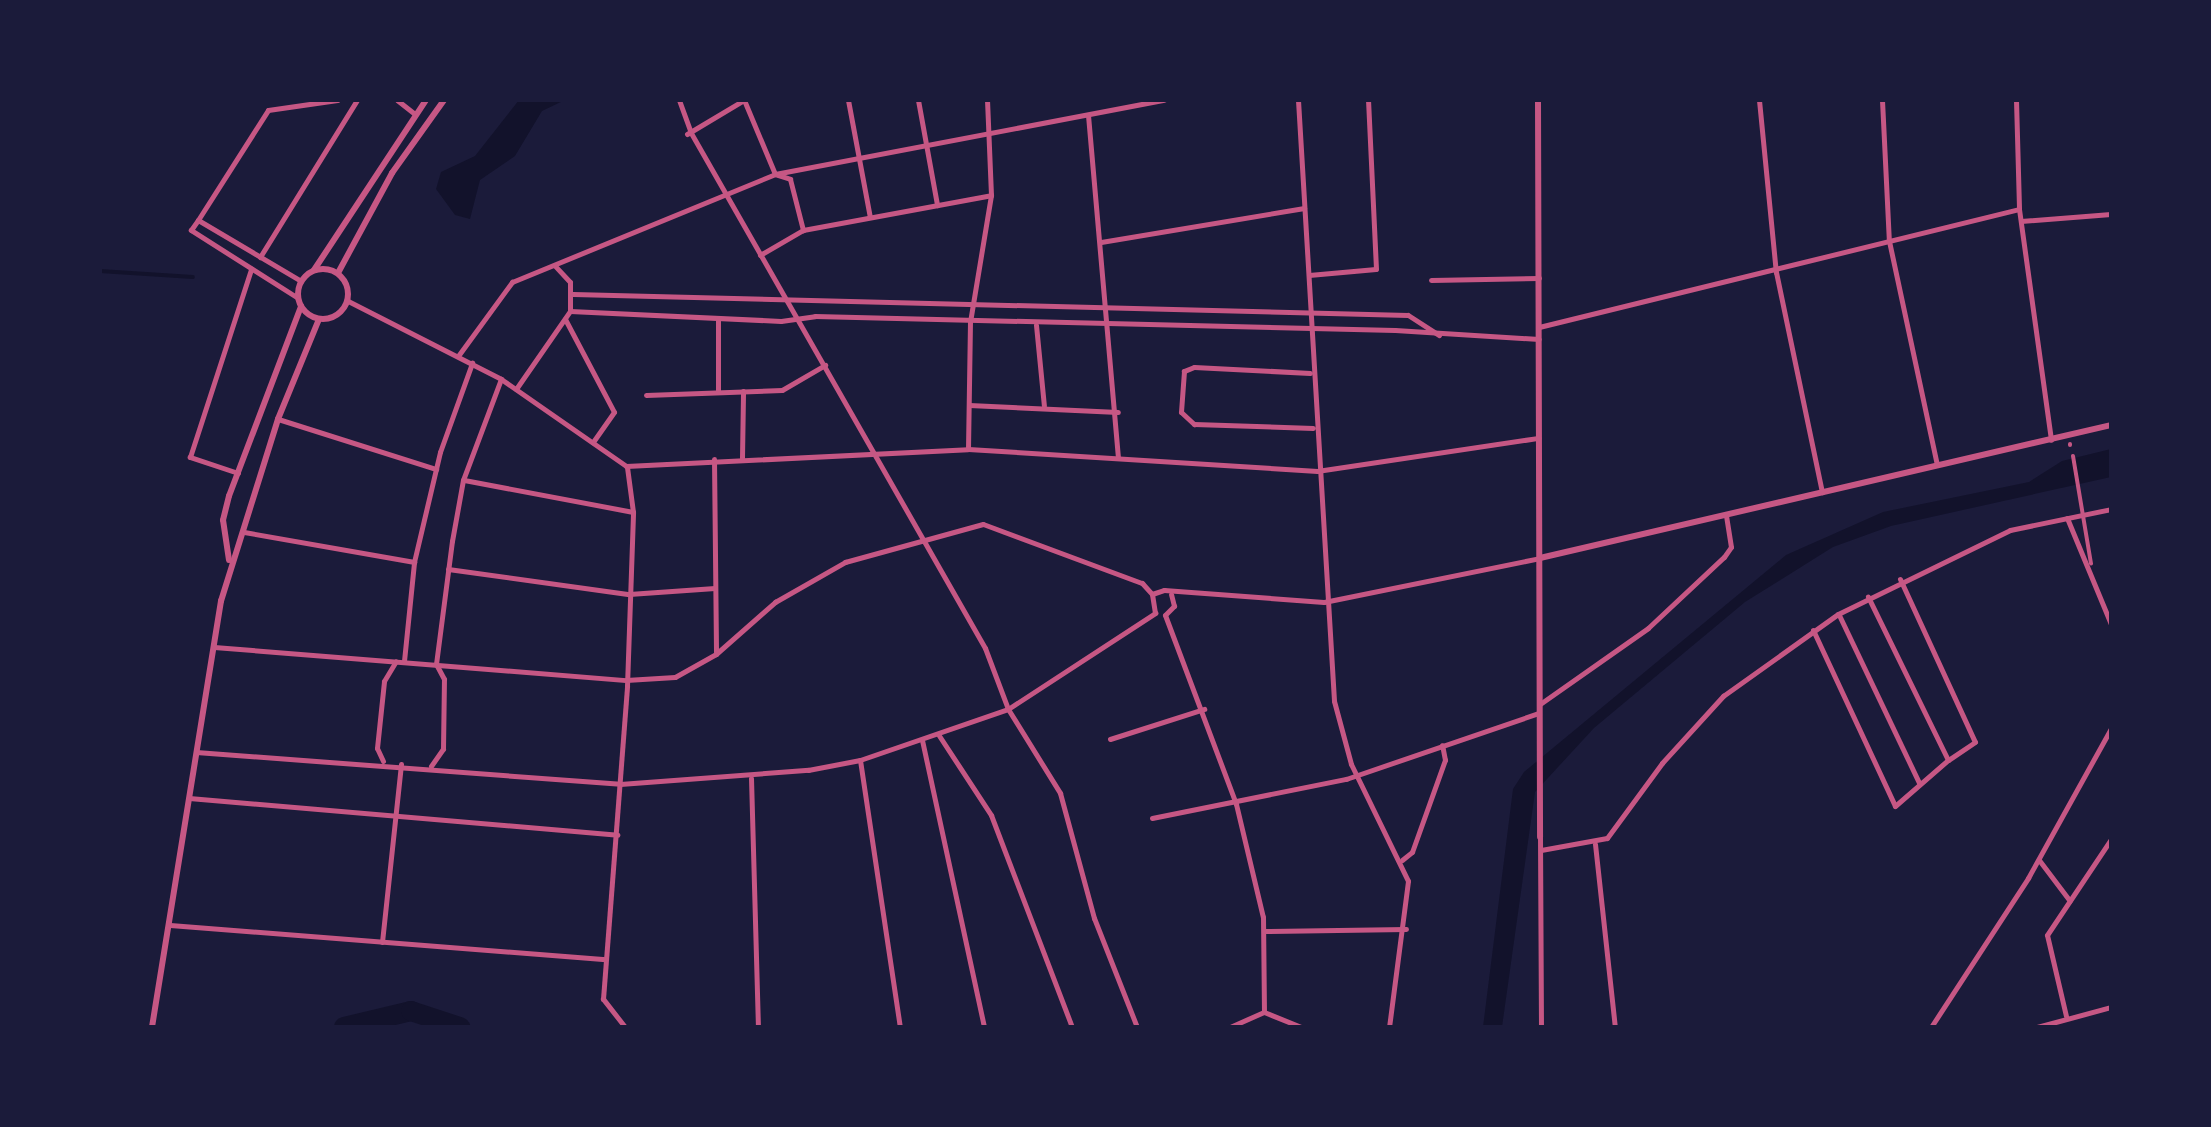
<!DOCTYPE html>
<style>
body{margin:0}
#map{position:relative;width:2211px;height:1127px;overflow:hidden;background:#1b1b3a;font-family:"Exo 2",sans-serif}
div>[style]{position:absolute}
.water>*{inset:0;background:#12122b}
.stream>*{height:4px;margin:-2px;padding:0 2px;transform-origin:2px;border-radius:2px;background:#12122b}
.river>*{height:20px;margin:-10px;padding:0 10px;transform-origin:10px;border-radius:10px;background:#12122b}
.pedestrian>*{height:4px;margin:-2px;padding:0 2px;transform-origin:2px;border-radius:2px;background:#c65784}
.minor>*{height:5px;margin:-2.5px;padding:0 2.5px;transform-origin:2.5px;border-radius:2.5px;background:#c65784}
.tertiary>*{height:6px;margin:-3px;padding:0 3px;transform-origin:3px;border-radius:3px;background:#c65784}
.tertiary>.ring{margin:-3px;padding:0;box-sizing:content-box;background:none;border:6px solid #c65784;border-radius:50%}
span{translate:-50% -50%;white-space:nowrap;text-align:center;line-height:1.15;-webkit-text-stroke:10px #1b1b3a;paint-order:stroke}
.frame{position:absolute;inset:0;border:102px solid #1b1b3a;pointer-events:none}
</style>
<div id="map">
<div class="water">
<i style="clip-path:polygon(519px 100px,565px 100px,542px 111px,515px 156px,480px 180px,470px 219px,455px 215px,436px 189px,441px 172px,475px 156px)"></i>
<i style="clip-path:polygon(2111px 449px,2111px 477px,1891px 526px,1833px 547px,1745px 602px,1594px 728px,1535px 792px,1502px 1027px,1483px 1027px,1513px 789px,1524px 772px,1786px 555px,1883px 512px,2029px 482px,2062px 461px)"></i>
</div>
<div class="stream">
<i style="left:100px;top:271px;width:93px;rotate:3.7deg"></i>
</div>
<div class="river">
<i style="left:344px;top:1027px;width:69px;rotate:-13.4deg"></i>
<i style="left:411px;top:1011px;width:52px;rotate:18.1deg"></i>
</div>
<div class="pedestrian">
<i style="left:2070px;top:444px;width:1px;rotate:90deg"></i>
<i style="left:2073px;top:456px;width:109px;rotate:80.5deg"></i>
</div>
<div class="minor">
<i style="left:397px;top:100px;width:23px;rotate:38deg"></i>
<i style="left:679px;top:100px;width:35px;rotate:70deg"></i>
<i style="left:691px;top:133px;width:593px;rotate:60.28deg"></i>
<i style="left:985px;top:648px;width:65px;rotate:69.3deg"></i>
<i style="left:1008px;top:709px;width:99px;rotate:58.2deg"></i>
<i style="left:1060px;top:793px;width:130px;rotate:74.8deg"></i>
<i style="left:1094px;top:918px;width:117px;rotate:68.5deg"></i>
<i style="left:848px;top:100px;width:119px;rotate:79.4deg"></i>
<i style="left:918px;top:100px;width:107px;rotate:79.7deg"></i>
<i style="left:1298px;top:100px;width:602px;rotate:86.57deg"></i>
<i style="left:1334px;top:701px;width:65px;rotate:74.9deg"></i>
<i style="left:1351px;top:764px;width:130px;rotate:64deg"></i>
<i style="left:1408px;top:881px;width:147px;rotate:97.4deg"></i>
<i style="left:1759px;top:100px;width:173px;rotate:84.4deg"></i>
<i style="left:1776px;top:272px;width:225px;rotate:78.2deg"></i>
<i style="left:1882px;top:100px;width:141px;rotate:87.2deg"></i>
<i style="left:1889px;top:241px;width:229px;rotate:77.9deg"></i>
<i style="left:2016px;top:100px;width:109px;rotate:88.4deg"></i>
<i style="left:2019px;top:209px;width:233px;rotate:82.1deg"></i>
<i style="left:1088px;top:115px;width:344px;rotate:85deg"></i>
<i style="left:687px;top:134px;width:66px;rotate:-30.8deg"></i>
<i style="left:744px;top:100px;width:80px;rotate:67.3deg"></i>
<i style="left:775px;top:174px;width:16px;rotate:18deg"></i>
<i style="left:790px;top:179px;width:53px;rotate:75.7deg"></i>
<i style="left:198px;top:220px;width:130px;rotate:-57.5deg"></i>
<i style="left:268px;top:110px;width:70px;rotate:-8.2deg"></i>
<i style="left:2021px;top:221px;width:90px;rotate:-4.4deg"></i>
<i style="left:1101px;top:242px;width:206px;rotate:-9.5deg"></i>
<i style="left:760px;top:255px;width:50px;rotate:-30.2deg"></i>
<i style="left:803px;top:230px;width:191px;rotate:-10.5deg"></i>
<i style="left:260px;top:257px;width:185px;rotate:-58.3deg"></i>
<i style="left:1309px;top:275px;width:67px;rotate:-5.1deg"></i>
<i style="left:1376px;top:269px;width:169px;rotate:-92.7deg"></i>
<i style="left:1431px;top:280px;width:108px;rotate:-1.1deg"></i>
<i style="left:573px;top:294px;width:835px;rotate:1.44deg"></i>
<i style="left:1408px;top:315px;width:37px;rotate:33deg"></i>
<i style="left:298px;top:298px;width:127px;rotate:-147.6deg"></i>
<i style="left:191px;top:230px;width:12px;rotate:-55deg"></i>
<i style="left:198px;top:220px;width:120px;rotate:30.6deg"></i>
<i style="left:348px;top:301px;width:172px;rotate:27deg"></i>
<i style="left:501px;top:379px;width:152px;rotate:34.8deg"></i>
<i style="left:570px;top:311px;width:211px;rotate:2.7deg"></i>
<i style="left:781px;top:321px;width:34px;rotate:-8deg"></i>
<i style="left:815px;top:316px;width:580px;rotate:1.38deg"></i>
<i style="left:1395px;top:330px;width:144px;rotate:3.6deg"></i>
<i style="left:718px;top:318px;width:74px;rotate:90deg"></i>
<i style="left:565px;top:319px;width:105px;rotate:62.2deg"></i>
<i style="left:614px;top:412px;width:37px;rotate:125deg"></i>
<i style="left:1036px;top:325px;width:81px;rotate:84.4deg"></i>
<i style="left:1539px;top:327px;width:494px;rotate:-13.8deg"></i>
<i style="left:458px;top:356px;width:92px;rotate:-53.9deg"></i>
<i style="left:512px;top:282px;width:284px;rotate:-22.3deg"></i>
<i style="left:775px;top:174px;width:396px;rotate:-10.8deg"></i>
<i style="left:1310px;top:373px;width:116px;rotate:-177deg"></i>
<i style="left:1194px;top:367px;width:11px;rotate:158deg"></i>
<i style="left:1184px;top:371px;width:41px;rotate:94.2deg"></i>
<i style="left:1181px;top:412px;width:18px;rotate:43deg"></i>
<i style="left:1194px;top:424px;width:119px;rotate:1.9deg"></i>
<i style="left:516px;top:389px;width:95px;rotate:-55.3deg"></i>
<i style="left:570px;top:311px;width:29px;rotate:-90deg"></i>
<i style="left:570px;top:282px;width:22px;rotate:-133deg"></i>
<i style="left:646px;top:395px;width:136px;rotate:-2.1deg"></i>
<i style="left:782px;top:390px;width:50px;rotate:-30.2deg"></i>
<i style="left:969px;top:405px;width:149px;rotate:2.7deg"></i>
<i style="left:278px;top:419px;width:166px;rotate:17.6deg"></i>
<i style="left:968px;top:449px;width:127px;rotate:-89.1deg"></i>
<i style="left:970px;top:322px;width:129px;rotate:-80.6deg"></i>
<i style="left:991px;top:195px;width:95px;rotate:-92.4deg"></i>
<i style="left:742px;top:458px;width:67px;rotate:-89.1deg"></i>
<i style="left:714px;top:459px;width:195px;rotate:89.4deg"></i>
<i style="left:626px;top:466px;width:342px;rotate:-2.8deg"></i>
<i style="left:968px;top:449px;width:350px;rotate:3.6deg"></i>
<i style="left:1317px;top:471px;width:224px;rotate:-8.5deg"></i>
<i style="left:238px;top:473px;width:51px;rotate:-161.6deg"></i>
<i style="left:190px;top:457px;width:198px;rotate:-72deg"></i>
<i style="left:464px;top:480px;width:172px;rotate:10.7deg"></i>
<i style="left:2067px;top:518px;width:115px;rotate:67.5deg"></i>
<i style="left:244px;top:532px;width:173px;rotate:10deg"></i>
<i style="left:448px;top:569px;width:183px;rotate:7.9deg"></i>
<i style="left:629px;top:594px;width:86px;rotate:-4deg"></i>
<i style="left:1900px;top:579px;width:179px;rotate:65.3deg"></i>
<i style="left:1975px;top:742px;width:32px;rotate:146deg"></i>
<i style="left:1152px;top:594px;width:13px;rotate:-18deg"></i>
<i style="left:1164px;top:590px;width:160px;rotate:4.3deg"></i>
<i style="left:1324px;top:602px;width:220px;rotate:-11.5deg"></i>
<i style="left:1152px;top:594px;width:19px;rotate:81deg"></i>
<i style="left:1165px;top:615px;width:202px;rotate:69.4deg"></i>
<i style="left:1236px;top:804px;width:116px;rotate:76.6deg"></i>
<i style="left:1263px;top:917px;width:95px;rotate:89.4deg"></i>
<i style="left:1165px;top:615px;width:13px;rotate:-45deg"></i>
<i style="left:1174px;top:606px;width:12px;rotate:-104deg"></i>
<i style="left:1839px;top:615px;width:186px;rotate:64.5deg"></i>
<i style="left:1813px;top:630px;width:194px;rotate:65deg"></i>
<i style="left:1895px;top:806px;width:70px;rotate:-41deg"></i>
<i style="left:1948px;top:760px;width:182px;rotate:-116.1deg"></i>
<i style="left:214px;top:647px;width:413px;rotate:4.6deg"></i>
<i style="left:626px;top:680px;width:49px;rotate:-3.5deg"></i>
<i style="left:675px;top:677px;width:47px;rotate:-29.3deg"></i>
<i style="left:716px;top:654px;width:79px;rotate:-41.4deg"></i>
<i style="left:775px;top:602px;width:81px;rotate:-29.7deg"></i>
<i style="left:845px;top:562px;width:143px;rotate:-15.4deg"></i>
<i style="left:983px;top:524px;width:170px;rotate:20.4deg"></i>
<i style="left:1142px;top:583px;width:15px;rotate:48deg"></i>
<i style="left:404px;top:661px;width:100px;rotate:-84.2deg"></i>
<i style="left:414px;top:562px;width:113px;rotate:-76.7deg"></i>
<i style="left:440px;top:452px;width:95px;rotate:-70.2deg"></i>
<i style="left:1540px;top:704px;width:132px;rotate:-35.1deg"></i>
<i style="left:1648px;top:628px;width:104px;rotate:-43.1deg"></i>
<i style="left:1724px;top:557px;width:12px;rotate:-55deg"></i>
<i style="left:1731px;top:547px;width:31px;rotate:-99deg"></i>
<i style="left:938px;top:734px;width:97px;rotate:56.8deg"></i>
<i style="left:991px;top:815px;width:227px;rotate:69.1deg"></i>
<i style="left:1110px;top:739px;width:99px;rotate:-17.7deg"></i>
<i style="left:922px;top:740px;width:294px;rotate:77.8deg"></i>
<i style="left:196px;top:752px;width:425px;rotate:4.3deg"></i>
<i style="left:620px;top:784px;width:189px;rotate:-4.3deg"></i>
<i style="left:808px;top:770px;width:53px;rotate:-10.9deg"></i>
<i style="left:860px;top:760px;width:157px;rotate:-19deg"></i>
<i style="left:1008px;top:709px;width:176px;rotate:-33.1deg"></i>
<i style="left:860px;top:760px;width:270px;rotate:81.5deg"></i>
<i style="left:383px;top:761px;width:14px;rotate:-115deg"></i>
<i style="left:377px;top:748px;width:67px;rotate:-84deg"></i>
<i style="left:384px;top:681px;width:23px;rotate:-59deg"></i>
<i style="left:431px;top:766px;width:21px;rotate:-55deg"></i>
<i style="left:443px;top:749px;width:70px;rotate:-89.2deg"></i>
<i style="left:444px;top:679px;width:17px;rotate:-118deg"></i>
<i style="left:436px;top:664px;width:124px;rotate:-82.6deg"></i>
<i style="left:452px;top:541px;width:62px;rotate:-79.8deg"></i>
<i style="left:463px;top:480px;width:108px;rotate:-69.4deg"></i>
<i style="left:751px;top:778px;width:249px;rotate:88.4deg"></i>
<i style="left:189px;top:798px;width:430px;rotate:4.9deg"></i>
<i style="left:1152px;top:818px;width:198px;rotate:-11.4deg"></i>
<i style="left:1346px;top:779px;width:204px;rotate:-18.9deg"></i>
<i style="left:1540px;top:837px;width:190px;rotate:89.7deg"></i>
<i style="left:1595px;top:844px;width:184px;rotate:83.8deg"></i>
<i style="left:1541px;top:850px;width:67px;rotate:-10.3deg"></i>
<i style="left:1607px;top:838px;width:93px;rotate:-53.7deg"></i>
<i style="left:1662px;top:763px;width:91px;rotate:-47.7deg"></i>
<i style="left:1723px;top:696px;width:141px;rotate:-35.5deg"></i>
<i style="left:1838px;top:614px;width:191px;rotate:-26deg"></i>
<i style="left:2010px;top:530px;width:103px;rotate:-11.7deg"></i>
<i style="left:1402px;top:860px;width:13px;rotate:-39deg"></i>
<i style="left:1412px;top:852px;width:98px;rotate:-70.3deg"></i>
<i style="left:1445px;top:760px;width:15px;rotate:-101deg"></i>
<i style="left:2039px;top:860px;width:51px;rotate:52.9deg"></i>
<i style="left:170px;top:925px;width:437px;rotate:4.5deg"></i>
<i style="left:1264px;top:931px;width:142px;rotate:-0.8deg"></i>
<i style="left:382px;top:942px;width:179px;rotate:-83.9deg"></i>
<i style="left:2066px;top:1016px;width:83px;rotate:-103.2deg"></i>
<i style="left:2047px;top:935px;width:115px;rotate:-56.3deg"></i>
<i style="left:625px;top:1027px;width:36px;rotate:-128deg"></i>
<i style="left:603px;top:999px;width:314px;rotate:-85.6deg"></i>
<i style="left:627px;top:686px;width:174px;rotate:-88deg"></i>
<i style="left:633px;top:512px;width:45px;rotate:-97.6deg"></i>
<i style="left:1230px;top:1027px;width:37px;rotate:-24deg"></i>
<i style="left:1264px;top:1012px;width:40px;rotate:22deg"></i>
<i style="left:1931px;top:1027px;width:178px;rotate:-56.9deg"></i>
<i style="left:2028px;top:878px;width:171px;rotate:-61deg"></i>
<i style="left:2037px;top:1027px;width:77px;rotate:-15.1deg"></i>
</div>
<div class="tertiary">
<i style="left:1538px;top:100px;width:737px;rotate:89.84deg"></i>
<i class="ring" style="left:298px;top:269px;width:44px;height:44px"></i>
<i style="left:314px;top:270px;width:204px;rotate:-56.6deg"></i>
<i style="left:338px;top:273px;width:114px;rotate:-61.6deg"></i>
<i style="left:392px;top:173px;width:90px;rotate:-54.5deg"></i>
<i style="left:1540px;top:558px;width:586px;rotate:-13.11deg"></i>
<i style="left:229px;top:560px;width:40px;rotate:-98.5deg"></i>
<i style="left:223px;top:520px;width:25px;rotate:-76deg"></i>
<i style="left:229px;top:496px;width:203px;rotate:-69.2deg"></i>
<i style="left:152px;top:1027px;width:432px;rotate:-80.8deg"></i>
<i style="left:221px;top:601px;width:191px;rotate:-72.6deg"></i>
<i style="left:278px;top:419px;width:108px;rotate:-67.7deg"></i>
</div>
<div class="frame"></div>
</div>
